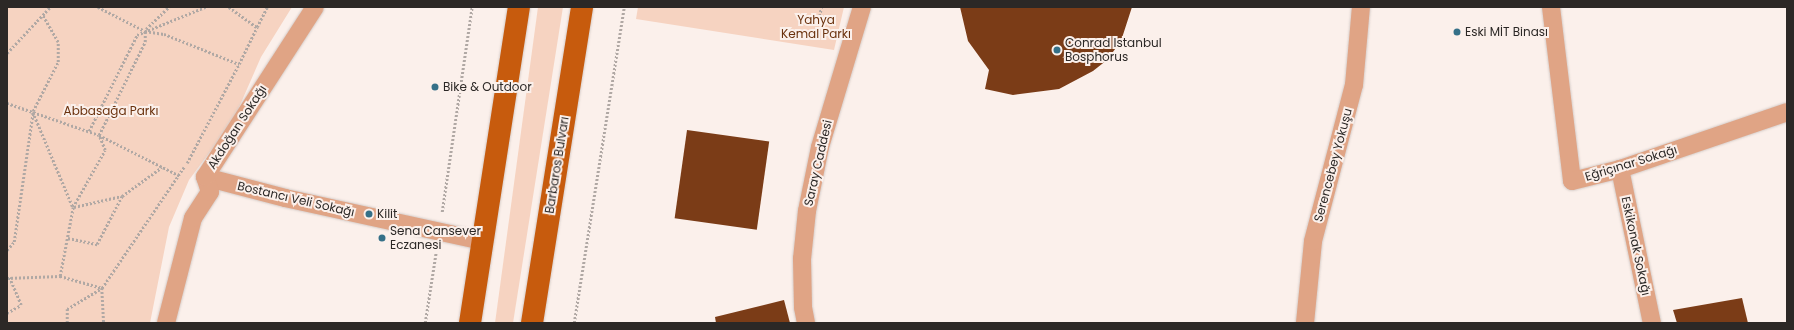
<!DOCTYPE html>
<meta charset="utf-8">
<style>
body{margin:0}
#map{position:relative;width:1794px;height:330px;overflow:hidden;background:#fbf0eb;font-family:Poppins,sans-serif}
div>[style]{position:absolute}
.green>*{inset:0;background:#f6d3c1}
.building>*{inset:0;background:#7b3c17;transform-origin:0 0}
.path>*{height:2.5px;margin-top:-1.25px;transform-origin:0;background:repeating-linear-gradient(90deg,#b0a8a4 0 2px,transparent 0 4px)}
.roads{filter:drop-shadow(0 0 1px #d6ccc8) drop-shadow(0 0 1px #d6ccc8)}
.street>*{height:18px;margin:-9px;padding:0 9px;transform-origin:9px;border-radius:9px;background:#e0a485}
.primary>*{height:22px;margin:-11px;padding:0 11px;transform-origin:11px;border-radius:11px;background:#c75b0d}
.dots>*{width:11px;height:11px;translate:-50% -50%;box-sizing:border-box;border:2px solid #fbf0eb;border-radius:50%}
span{translate:-50% -50%;white-space:nowrap;text-align:center;line-height:1.15;-webkit-text-stroke:4px #fbf0eb;paint-order:stroke}
.park-label{font-size:12px;color:#6b320e}
.poi-label{font-size:12px;color:#2c2826}
.left{translate:0 -50%;text-align:left}
.street-label{font-size:12px;color:#2c2826}
.frame{position:absolute;inset:0;border:8px solid #2c2826;pointer-events:none}
</style>
<div id="map">
<div class="green">
<i style="clip-path:polygon(7px 7px,292px 7px,261px 57px,233px 121px,189px 180px,169px 227px,150px 323px,7px 323px)"></i>
<i style="clip-path:polygon(538px 7px,563px 7px,513px 323px,495px 323px)"></i>
<i style="clip-path:polygon(638px 7px,844px 7px,834px 50px,636px 19px)"></i>
</div>
<div class="building">
<i style="clip-path:polygon(960px 7px,1132px 7px,1121px 41px,1107px 60px,1093px 71px,1059px 89px,1013px 95px,985px 89px,989px 70px,968px 41px)"></i>
<i style="left:687px;top:130px;width:83px;height:89px;rotate:8deg"></i>
<i style="clip-path:polygon(1742px 298px,1748px 323px,1677px 323px,1673px 310px)"></i>
<i style="clip-path:polygon(784px 300px,790px 323px,716px 323px,715px 317px)"></i>
</div>
<div class="path">
<i style="left:98px;top:7px;width:53px;rotate:27.1deg"></i>
<i style="left:145px;top:31px;width:19px;rotate:9deg"></i>
<i style="left:164px;top:34px;width:81px;rotate:21.8deg"></i>
<i style="left:239px;top:64px;width:41px;rotate:-64.1deg"></i>
<i style="left:229px;top:7px;width:34px;rotate:36deg"></i>
<i style="left:257px;top:27px;width:22px;rotate:-63deg"></i>
<i style="left:819px;top:20px;width:13px;rotate:-81deg"></i>
<i style="left:146px;top:29px;width:32px;rotate:-44deg"></i>
<i style="left:7px;top:53px;width:63px;rotate:-46.9deg"></i>
<i style="left:7px;top:103px;width:97px;rotate:19.2deg"></i>
<i style="left:99px;top:135px;width:91px;rotate:26.8deg"></i>
<i style="left:33px;top:112px;width:103px;rotate:67.2deg"></i>
<i style="left:89px;top:131px;width:107px;rotate:-63.4deg"></i>
<i style="left:137px;top:35px;width:74px;rotate:-22.4deg"></i>
<i style="left:187px;top:163px;width:112px;rotate:-62.3deg"></i>
<i style="left:74px;top:207px;width:49px;rotate:-12.9deg"></i>
<i style="left:122px;top:196px;width:49px;rotate:-35.9deg"></i>
<i style="left:442px;top:212px;width:207px;rotate:-81.7deg"></i>
<i style="left:68px;top:238px;width:30px;rotate:12deg"></i>
<i style="left:97px;top:244px;width:54px;rotate:-62.5deg"></i>
<i style="left:7px;top:250px;width:11px;rotate:-49deg"></i>
<i style="left:14px;top:242px;width:132px;rotate:-81.7deg"></i>
<i style="left:33px;top:111px;width:55px;rotate:-63deg"></i>
<i style="left:58px;top:62px;width:20px;rotate:-90deg"></i>
<i style="left:58px;top:42px;width:30px;rotate:-120deg"></i>
<i style="left:60px;top:276px;width:70px;rotate:-79.3deg"></i>
<i style="left:73px;top:207px;width:65px;rotate:-60.7deg"></i>
<i style="left:105px;top:150px;width:16px;rotate:-112deg"></i>
<i style="left:99px;top:135px;width:104px;rotate:-63.7deg"></i>
<i style="left:145px;top:42px;width:11px;rotate:-90deg"></i>
<i style="left:7px;top:278px;width:53px;rotate:-2.2deg"></i>
<i style="left:60px;top:276px;width:44px;rotate:15.9deg"></i>
<i style="left:102px;top:288px;width:146px;rotate:-55.9deg"></i>
<i style="left:7px;top:313px;width:16px;rotate:-30deg"></i>
<i style="left:21px;top:305px;width:30px;rotate:-113deg"></i>
<i style="left:67px;top:323px;width:14px;rotate:-90deg"></i>
<i style="left:67px;top:309px;width:41px;rotate:-31deg"></i>
<i style="left:102px;top:288px;width:35px;rotate:87deg"></i>
<i style="left:425px;top:323px;width:72px;rotate:-81.2deg"></i>
<i style="left:574px;top:323px;width:320px;rotate:-81deg"></i>
</div>
<div class="roads">
<div class="street">
<i style="left:1551px;top:7px;width:175px;rotate:83.1deg"></i>
<i style="left:1572px;top:181px;width:49px;rotate:-14deg"></i>
<i style="left:1620px;top:169px;width:176px;rotate:-18.8deg"></i>
<i style="left:1620px;top:169px;width:157px;rotate:78.3deg"></i>
<i style="left:205px;top:177px;width:83px;rotate:14.7deg"></i>
<i style="left:285px;top:198px;width:202px;rotate:12.3deg"></i>
<i style="left:166px;top:323px;width:108px;rotate:-75.6deg"></i>
<i style="left:193px;top:218px;width:31px;rotate:-57deg"></i>
<i style="left:210px;top:192px;width:16px;rotate:-108deg"></i>
<i style="left:205px;top:177px;width:202px;rotate:-57.1deg"></i>
<i style="left:806px;top:323px;width:16px;rotate:-101deg"></i>
<i style="left:803px;top:307px;width:48px;rotate:-91.2deg"></i>
<i style="left:802px;top:259px;width:48px;rotate:-84.1deg"></i>
<i style="left:807px;top:211px;width:65px;rotate:-78.5deg"></i>
<i style="left:820px;top:147px;width:146px;rotate:-73.3deg"></i>
<i style="left:1305px;top:323px;width:82px;rotate:-84.4deg"></i>
<i style="left:1313px;top:241px;width:161px;rotate:-75.3deg"></i>
<i style="left:1354px;top:85px;width:78px;rotate:-84.9deg"></i>
</div>
<div class="primary">
<i style="left:470px;top:323px;width:320px;rotate:-81.2deg"></i>
<i style="left:532px;top:323px;width:320px;rotate:-81deg"></i>
</div>
</div>
<div class="dots">
<i style="left:1457px;top:32px;background:#357088"></i>
<i style="left:1057px;top:50px;background:#357088"></i>
<i style="left:435px;top:87px;background:#357088"></i>
<i style="left:369px;top:214px;background:#357088"></i>
<i style="left:382px;top:238px;background:#357088"></i>
</div>
<div class="park-label">
<span style="left:816px;top:27px">Yahya<br>Kemal Parkı</span>
<span style="left:111px;top:111px">Abbasağa Parkı</span>
</div>
<div class="poi-label">
<span class="left" style="left:1465px;top:32px">Eski MİT Binası</span>
<span class="left" style="left:1065px;top:50px">Conrad Istanbul<br>Bosphorus</span>
<span class="left" style="left:443px;top:87px">Bike &amp; Outdoor</span>
<span class="left" style="left:377px;top:214px">Kilit</span>
<span class="left" style="left:390px;top:238px">Sena Cansever<br>Eczanesi</span>
</div>
<div class="street-label">
<span style="left:237px;top:127px;rotate:-57deg">Akdoğan Sokağı</span>
<span style="left:818px;top:163px;rotate:-77deg">Saray Caddesi</span>
<span style="left:1631px;top:163px;rotate:-17deg">Eğriçınar Sokağı</span>
<span style="left:557px;top:165px;rotate:-81deg">Barbaros Bulvarı</span>
<span style="left:1333px;top:165px;rotate:-75deg">Serencebey Yokuşu</span>
<span style="left:296px;top:199px;rotate:13deg">Bostancı Veli Sokağı</span>
<span style="left:1636px;top:246px;rotate:78deg">Eskikonak Sokağı</span>
</div>
<div class="frame"></div>
</div>
